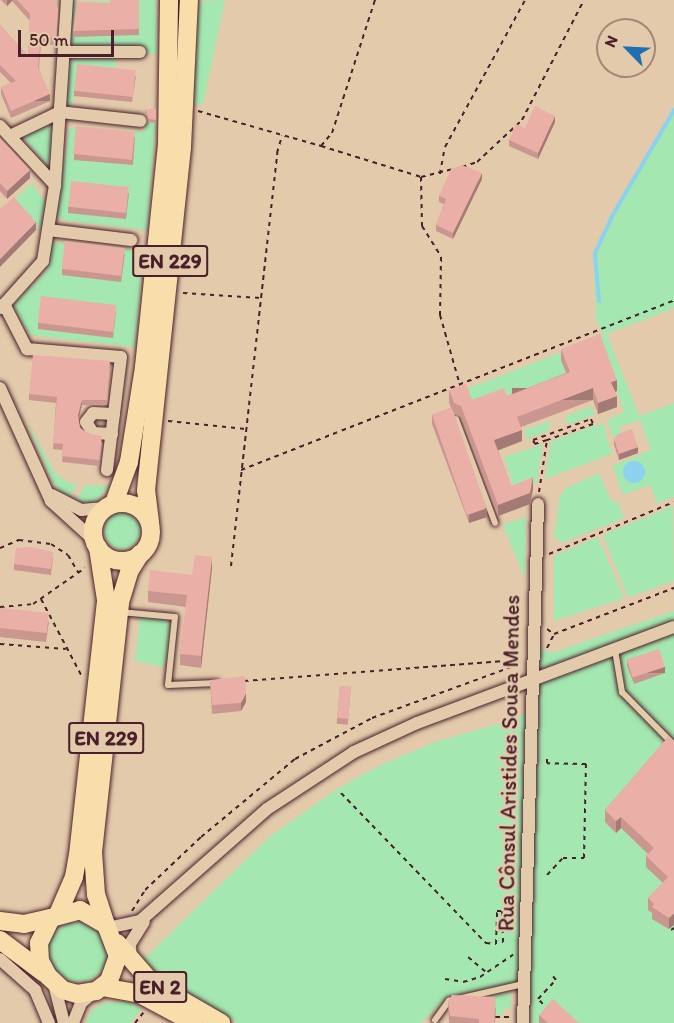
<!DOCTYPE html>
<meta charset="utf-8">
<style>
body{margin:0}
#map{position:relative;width:674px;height:1023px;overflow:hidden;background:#e2caab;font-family:Itim,sans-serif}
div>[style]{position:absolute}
.green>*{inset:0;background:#a4e7b0;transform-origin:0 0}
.round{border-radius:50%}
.water>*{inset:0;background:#8cd1ee}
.stream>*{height:4px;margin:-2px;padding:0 2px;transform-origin:2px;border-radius:2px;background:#8cd1ee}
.path>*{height:2px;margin-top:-1px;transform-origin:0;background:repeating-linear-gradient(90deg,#4a1f2b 0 4.5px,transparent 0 9px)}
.roads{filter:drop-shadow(0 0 2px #4a1f2b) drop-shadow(0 0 2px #4a1f2b)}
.lane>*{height:6px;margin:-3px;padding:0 3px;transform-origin:3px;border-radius:3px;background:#e2caab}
.street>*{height:12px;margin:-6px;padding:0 6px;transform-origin:6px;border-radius:6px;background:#e2caab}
.primary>*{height:18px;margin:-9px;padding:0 9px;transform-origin:9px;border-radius:9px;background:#f8deab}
.primary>.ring{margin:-9px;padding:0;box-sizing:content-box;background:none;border:18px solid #f8deab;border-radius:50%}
.wall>*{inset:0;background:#c99690;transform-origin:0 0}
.shaded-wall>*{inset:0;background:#a47a75;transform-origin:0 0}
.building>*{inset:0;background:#eaafa7;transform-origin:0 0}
span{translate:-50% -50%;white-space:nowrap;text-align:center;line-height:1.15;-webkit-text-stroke:5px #e2caab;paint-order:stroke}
.shield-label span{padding:2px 4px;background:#e2caab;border:2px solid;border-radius:4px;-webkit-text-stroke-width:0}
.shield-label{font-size:21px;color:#4a1f2b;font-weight:700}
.street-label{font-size:22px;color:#4a1f2b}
.north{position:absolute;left:596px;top:18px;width:60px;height:60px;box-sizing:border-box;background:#e2caab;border:2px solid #a58678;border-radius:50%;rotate:294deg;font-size:16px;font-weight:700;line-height:24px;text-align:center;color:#4a1f2b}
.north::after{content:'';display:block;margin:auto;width:21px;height:27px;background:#1f6fb2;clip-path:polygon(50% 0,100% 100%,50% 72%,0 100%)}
.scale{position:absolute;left:18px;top:30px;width:96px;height:27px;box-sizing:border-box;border:3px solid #4a1f2b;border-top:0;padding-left:8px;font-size:18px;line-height:21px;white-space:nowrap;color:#4a1f2b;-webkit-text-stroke:4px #e2caab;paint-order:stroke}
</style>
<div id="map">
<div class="green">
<i style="clip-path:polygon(156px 0,157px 54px,144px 54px,144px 46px,67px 47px,69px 2px)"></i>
<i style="clip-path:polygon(225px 0,205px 96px,202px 105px,194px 104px,197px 17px,201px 1px)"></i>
<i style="clip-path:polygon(116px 58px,115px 74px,77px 70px,73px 107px,64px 106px,69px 59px)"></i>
<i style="clip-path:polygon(674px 106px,674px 308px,607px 334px,639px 416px,674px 403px,674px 497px,657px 503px,650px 485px,623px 495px,612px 466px,651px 450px,640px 420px,619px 427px,623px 438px,616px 444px,607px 420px,624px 412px,617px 391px,570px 383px,466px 414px,461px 391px,603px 336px,596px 319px,593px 253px)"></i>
<i style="clip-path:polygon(145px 122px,156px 123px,147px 230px,67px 221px,56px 216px,69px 128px,144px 132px)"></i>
<i style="clip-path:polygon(55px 123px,49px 167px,21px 136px)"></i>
<i style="clip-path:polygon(32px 183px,45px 202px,41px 229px,12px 202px)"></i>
<i style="clip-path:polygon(51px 242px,144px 251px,135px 347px,29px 335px,13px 305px,46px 272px)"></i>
<i style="left:592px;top:406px;width:9px;height:29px;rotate:69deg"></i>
<i style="clip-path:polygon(25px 417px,55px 473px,69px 483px,77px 484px,68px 500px,53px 483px)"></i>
<i style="clip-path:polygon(551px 421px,548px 431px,527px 439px,524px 430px)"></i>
<i style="clip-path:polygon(603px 423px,612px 454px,545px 479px,551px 441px)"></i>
<i style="clip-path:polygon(543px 444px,537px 482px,515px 490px,504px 457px)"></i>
<i style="clip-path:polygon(599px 473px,610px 499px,619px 504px,624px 518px,562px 543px,554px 536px,560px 496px,566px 488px)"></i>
<i style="clip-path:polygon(85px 485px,109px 486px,95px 502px,75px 503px)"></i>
<i style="clip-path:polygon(673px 506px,674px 581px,628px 597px,603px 535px)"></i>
<i class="round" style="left:104px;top:513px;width:36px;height:36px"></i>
<i style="clip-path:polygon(526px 517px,525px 579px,503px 525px)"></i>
<i style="clip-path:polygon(598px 537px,624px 598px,554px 621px,554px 556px)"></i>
<i style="clip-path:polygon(674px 611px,674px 1023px,531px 1023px,530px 989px,495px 990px,443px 1001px,421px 1023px,237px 1023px,167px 982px,144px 959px,268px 838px,337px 789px,379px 766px,435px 742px,512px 720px,537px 706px,540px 648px,551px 653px)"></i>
<i style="clip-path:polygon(140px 617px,165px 620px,172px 628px,167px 659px,162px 667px,135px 661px)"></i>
<i class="round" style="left:48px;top:922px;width:60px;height:60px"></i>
<i style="clip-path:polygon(511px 993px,511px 1008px,504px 1009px,503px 1015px,495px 1015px,476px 997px)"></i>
<i style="clip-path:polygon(131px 1001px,141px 1009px,131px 1023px,86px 1023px,90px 1012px,103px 1003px)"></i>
</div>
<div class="water">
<i class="round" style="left:623px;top:461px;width:22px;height:22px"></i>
</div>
<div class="stream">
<i style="left:599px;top:301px;width:48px;rotate:-94.8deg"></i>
<i style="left:595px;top:253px;width:38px;rotate:-65deg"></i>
<i style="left:611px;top:218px;width:125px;rotate:-59.7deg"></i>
</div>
<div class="path">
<i style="left:198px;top:111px;width:128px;rotate:15.9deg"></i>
<i style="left:321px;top:146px;width:17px;rotate:-50deg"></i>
<i style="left:332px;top:133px;width:140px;rotate:-72.1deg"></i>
<i style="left:321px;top:146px;width:105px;rotate:17.2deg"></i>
<i style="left:421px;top:177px;width:34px;rotate:-14deg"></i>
<i style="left:462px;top:167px;width:16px;rotate:-18deg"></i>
<i style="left:477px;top:162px;width:62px;rotate:-43deg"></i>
<i style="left:522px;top:120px;width:135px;rotate:-62.7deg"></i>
<i style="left:440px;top:174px;width:27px;rotate:-80deg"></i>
<i style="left:445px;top:147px;width:167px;rotate:-61.4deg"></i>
<i style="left:421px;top:177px;width:49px;rotate:88.8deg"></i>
<i style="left:422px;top:226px;width:36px;rotate:58deg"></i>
<i style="left:441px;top:257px;width:58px;rotate:91deg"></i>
<i style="left:440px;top:315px;width:73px;rotate:74.1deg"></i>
<i style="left:183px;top:293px;width:78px;rotate:3.7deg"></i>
<i style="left:168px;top:421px;width:78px;rotate:5.9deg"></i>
<i style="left:241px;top:470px;width:465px;rotate:-21.4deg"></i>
<i style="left:539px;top:492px;width:53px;rotate:-81.3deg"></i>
<i style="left:547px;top:440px;width:13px;rotate:162deg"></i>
<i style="left:535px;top:444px;width:4px;rotate:-117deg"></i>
<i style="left:533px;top:440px;width:62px;rotate:-19.9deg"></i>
<i style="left:591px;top:419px;width:5px;rotate:68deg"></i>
<i style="left:593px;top:424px;width:49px;rotate:160.8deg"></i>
<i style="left:0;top:548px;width:21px;rotate:-23deg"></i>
<i style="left:19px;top:540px;width:32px;rotate:7deg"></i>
<i style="left:51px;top:544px;width:20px;rotate:33deg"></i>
<i style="left:68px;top:555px;width:20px;rotate:60deg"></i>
<i style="left:549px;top:554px;width:135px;rotate:-22.6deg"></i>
<i style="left:231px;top:566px;width:416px;rotate:-83.6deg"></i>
<i style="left:277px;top:153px;width:18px;rotate:-74deg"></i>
<i style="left:41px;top:599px;width:86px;rotate:62.2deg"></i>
<i style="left:0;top:607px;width:33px;rotate:-5deg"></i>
<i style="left:33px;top:604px;width:63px;rotate:-34.7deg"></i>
<i style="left:547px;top:629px;width:9px;rotate:36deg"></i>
<i style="left:0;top:644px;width:66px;rotate:4.3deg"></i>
<i style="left:547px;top:648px;width:16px;rotate:-63deg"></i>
<i style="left:554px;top:634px;width:129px;rotate:-21deg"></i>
<i style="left:244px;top:681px;width:261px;rotate:-4.4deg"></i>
<i style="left:341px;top:793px;width:209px;rotate:46deg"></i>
<i style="left:486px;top:943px;width:10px;rotate:6deg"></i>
<i style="left:496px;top:944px;width:33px;rotate:-88deg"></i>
<i style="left:497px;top:911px;width:5px"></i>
<i style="left:502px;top:911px;width:33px;rotate:88deg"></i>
<i style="left:547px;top:875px;width:23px;rotate:-47deg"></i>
<i style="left:563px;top:858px;width:21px"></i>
<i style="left:584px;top:858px;width:94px;rotate:-88.8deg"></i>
<i style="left:586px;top:764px;width:39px;rotate:-179deg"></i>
<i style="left:547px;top:763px;width:4px;rotate:-90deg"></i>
<i style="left:132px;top:911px;width:25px;rotate:-58deg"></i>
<i style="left:145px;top:890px;width:77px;rotate:-43.4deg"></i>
<i style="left:201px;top:837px;width:122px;rotate:-39.7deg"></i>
<i style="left:295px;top:759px;width:87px;rotate:-28deg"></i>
<i style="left:372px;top:718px;width:160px;rotate:-20.1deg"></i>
<i style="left:671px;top:930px;width:4px;rotate:-34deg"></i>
<i style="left:468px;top:957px;width:25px;rotate:40deg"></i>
<i style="left:445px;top:979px;width:18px;rotate:9deg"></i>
<i style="left:463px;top:982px;width:18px;rotate:-16deg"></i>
<i style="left:480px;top:977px;width:40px;rotate:-34deg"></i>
<i style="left:543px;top:1004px;width:7px;rotate:-135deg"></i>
<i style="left:538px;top:999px;width:26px;rotate:-47deg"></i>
<i style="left:556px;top:980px;width:6px;rotate:-129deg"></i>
<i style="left:495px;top:1017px;width:15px"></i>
<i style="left:135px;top:1023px;width:14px;rotate:-51deg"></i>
</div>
<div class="roads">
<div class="lane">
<i style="left:456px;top:419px;width:111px;rotate:69.4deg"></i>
<i style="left:120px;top:612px;width:55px;rotate:5.2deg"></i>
<i style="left:175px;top:617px;width:68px;rotate:95.9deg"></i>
<i style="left:168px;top:685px;width:49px;rotate:-2.3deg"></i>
<i style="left:615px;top:650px;width:43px;rotate:80.5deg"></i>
<i style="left:622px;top:692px;width:74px;rotate:45.5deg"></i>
<i style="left:435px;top:1020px;width:24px;rotate:-54deg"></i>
<i style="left:449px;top:1001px;width:76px;rotate:-12.9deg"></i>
</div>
<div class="street">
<i style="left:65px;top:52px;width:75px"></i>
<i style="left:0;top:126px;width:81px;rotate:47deg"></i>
<i style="left:55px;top:185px;width:77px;rotate:99deg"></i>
<i style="left:43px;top:261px;width:63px;rotate:131.8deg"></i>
<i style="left:10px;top:136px;width:55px;rotate:-25.6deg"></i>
<i style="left:60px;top:112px;width:81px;rotate:6.3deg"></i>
<i style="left:55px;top:185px;width:185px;rotate:-86.3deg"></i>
<i style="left:48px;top:230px;width:84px;rotate:6.9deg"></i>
<i style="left:4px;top:304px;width:51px;rotate:62.9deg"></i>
<i style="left:27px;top:349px;width:94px;rotate:4.9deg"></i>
<i style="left:121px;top:357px;width:114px;rotate:97.1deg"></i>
<i style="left:0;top:388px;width:124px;rotate:65.7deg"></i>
<i style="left:51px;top:501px;width:58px;rotate:42.2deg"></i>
<i style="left:112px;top:434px;width:19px;rotate:-177deg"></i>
<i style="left:93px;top:433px;width:13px;rotate:-122deg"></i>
<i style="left:86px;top:422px;width:11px;rotate:-52deg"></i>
<i style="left:93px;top:413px;width:21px;rotate:3deg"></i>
<i style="left:52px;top:495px;width:33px;rotate:27deg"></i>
<i style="left:81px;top:510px;width:24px;rotate:-5deg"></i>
<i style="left:107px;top:928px;width:34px;rotate:-12deg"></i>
<i style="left:140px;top:921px;width:169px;rotate:-41.4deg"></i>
<i style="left:267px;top:809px;width:104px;rotate:-33.2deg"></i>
<i style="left:354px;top:752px;width:69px;rotate:-24.7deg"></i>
<i style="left:417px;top:723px;width:274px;rotate:-20.5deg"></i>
<i style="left:0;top:959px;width:47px;rotate:41.5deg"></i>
<i style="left:35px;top:990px;width:36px;rotate:67deg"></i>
<i style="left:131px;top:960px;width:16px;rotate:-94deg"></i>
<i style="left:130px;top:944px;width:26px;rotate:-58deg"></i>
<i style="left:54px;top:984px;width:40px;rotate:75.6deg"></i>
<i style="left:73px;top:1023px;width:22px;rotate:-68deg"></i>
<i style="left:81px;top:1003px;width:16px;rotate:-40deg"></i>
<i style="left:523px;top:1023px;width:519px;rotate:-88.34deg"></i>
</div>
<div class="primary">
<i class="ring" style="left:93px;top:503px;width:40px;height:40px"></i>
<i style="left:114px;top:503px;width:44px;rotate:-69.9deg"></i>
<i style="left:129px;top:462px;width:96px;rotate:-81deg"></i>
<i style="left:144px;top:367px;width:223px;rotate:-84.1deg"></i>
<i style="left:167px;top:145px;width:145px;rotate:-89.2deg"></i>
<i style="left:150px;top:522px;width:32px;rotate:-97deg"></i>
<i style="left:146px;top:490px;width:345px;rotate:-84deg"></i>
<i style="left:182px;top:147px;width:147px;rotate:-87.3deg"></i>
<i style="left:80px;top:910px;width:30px;rotate:30deg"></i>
<i style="left:106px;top:925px;width:33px;rotate:69deg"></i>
<i style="left:118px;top:956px;width:27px;rotate:110deg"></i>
<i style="left:109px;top:981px;width:16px;rotate:142deg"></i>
<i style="left:96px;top:991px;width:19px;rotate:171deg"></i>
<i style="left:77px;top:994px;width:15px;rotate:-164deg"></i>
<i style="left:63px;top:990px;width:21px;rotate:-137deg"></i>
<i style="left:48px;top:976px;width:17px;rotate:-118deg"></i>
<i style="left:40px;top:961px;width:18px;rotate:-93deg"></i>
<i style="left:39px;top:943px;width:28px;rotate:-64deg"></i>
<i style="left:51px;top:918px;width:30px;rotate:-15deg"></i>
<i style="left:58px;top:914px;width:40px;rotate:-66.6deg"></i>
<i style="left:74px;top:877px;width:22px;rotate:-80deg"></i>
<i style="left:78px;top:855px;width:257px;rotate:-83.7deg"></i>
<i style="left:106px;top:600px;width:53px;rotate:-98.7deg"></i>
<i style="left:0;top:921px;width:24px;rotate:7deg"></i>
<i style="left:24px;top:924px;width:28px;rotate:-13deg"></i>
<i style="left:106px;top:925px;width:32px;rotate:-108deg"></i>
<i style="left:96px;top:895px;width:43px;rotate:-94deg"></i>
<i style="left:93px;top:852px;width:251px;rotate:-83.8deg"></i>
<i style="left:120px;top:602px;width:34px;rotate:-73deg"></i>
<i style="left:130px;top:570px;width:19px;rotate:-58deg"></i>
<i style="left:0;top:940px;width:55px;rotate:36.9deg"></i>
<i style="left:117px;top:943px;width:53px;rotate:48.8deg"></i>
<i style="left:152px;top:983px;width:80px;rotate:30.1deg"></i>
<i style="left:102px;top:987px;width:39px;rotate:10deg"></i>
<i style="left:140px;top:994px;width:61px;rotate:28.2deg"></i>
</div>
</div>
<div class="wall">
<i style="clip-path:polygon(1px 0,55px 0,58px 15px,56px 45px,41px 44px,39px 68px,50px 101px,11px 118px,1px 94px,1px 87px,11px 83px,0 72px,0 25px,28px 56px,30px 21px,12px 1px,7px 6px)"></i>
<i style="clip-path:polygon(139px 0,139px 35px,73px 37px,73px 31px,110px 3px)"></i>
<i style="clip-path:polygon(136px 76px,132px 102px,74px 96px,74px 91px)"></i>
<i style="clip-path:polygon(145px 109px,156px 109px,156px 123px,149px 122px,145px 112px)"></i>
<i style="clip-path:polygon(555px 122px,538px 159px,509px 146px,509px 140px,525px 128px)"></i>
<i style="clip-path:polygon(135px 137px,133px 165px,74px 160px,74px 154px)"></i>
<i style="clip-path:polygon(0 138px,30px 178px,7px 199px,0 191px)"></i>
<i style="clip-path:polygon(482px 179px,453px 239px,436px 231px,436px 225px,444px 204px,439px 202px,439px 196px)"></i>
<i style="clip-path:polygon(129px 193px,126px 219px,68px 213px,68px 207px)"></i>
<i style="clip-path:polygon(125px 254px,121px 282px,62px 275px,62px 269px)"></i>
<i style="clip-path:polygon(116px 311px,113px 338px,38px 329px,38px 323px)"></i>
<i style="clip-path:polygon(561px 349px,617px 391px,615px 392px,617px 407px,598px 414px,593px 400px,521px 427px,522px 441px,498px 450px,511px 486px,533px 489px,530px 504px,498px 516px,461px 417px,454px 414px,487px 517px,469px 523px,432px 424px,432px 415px,451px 408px,449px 402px,449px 390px,472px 400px,507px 396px,566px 373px,561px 360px)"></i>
<i style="clip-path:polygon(110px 366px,107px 405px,82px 405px,78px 419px,80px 428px,102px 442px,99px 466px,62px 462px,63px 450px,53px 449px,56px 403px,29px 400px,29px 394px)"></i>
<i style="clip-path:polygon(614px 439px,638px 453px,619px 460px,614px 445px)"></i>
<i style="clip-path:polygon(53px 557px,51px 575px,14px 570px,14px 564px)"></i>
<i style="clip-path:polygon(212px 568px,201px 668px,180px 665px,180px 654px,186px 607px,148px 602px,148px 591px)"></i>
<i style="clip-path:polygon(0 608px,49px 622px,46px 642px,0 637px)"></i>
<i style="clip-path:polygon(627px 660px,665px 673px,634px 684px,627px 666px)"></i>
<i style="clip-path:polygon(210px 680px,246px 702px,241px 711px,212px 714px)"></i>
<i style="left:340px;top:686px;width:11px;height:38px;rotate:5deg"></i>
<i style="clip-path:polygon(669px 736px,669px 929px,652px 919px,652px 913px,648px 910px,648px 898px,663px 883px,646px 867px,646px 856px,648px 854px,621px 828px,616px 833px,605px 822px,605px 810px)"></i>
<i style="clip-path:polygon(448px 1001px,496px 1008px,495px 1023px,449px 1023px)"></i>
<i style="clip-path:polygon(539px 1015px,579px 1023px,539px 1023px)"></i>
</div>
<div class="shaded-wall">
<i style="clip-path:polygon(7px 0,12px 0,12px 1px,7px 6px)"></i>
<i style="left:50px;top:94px;width:7px;height:43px;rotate:90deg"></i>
<i style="clip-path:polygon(555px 116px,555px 122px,538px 159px,538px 153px)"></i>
<i style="clip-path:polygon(30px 170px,30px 178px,7px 199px,7px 191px)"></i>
<i style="clip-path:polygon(482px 173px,482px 179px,453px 239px,453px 233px)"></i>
<i style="clip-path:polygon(36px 222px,36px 230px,0 267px,0 259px)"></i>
<i style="clip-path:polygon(617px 380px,617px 391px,611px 393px,611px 382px)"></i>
<i style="left:593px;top:388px;width:12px;height:81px;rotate:90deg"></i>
<i style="clip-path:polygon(617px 396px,617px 407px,598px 414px,598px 403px)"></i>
<i style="clip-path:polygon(82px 400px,82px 405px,78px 421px,78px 415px)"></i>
<i style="clip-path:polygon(522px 430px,522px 441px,494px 452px,494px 440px)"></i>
<i style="clip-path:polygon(638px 447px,638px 453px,619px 460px,619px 454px)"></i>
<i style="clip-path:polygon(533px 477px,533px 489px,530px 504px,498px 516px,498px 505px)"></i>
<i style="clip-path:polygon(487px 508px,487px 517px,469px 523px,469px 515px)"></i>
<i style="clip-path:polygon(212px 557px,212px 568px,201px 668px,201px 656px)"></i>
<i style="left:665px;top:667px;width:6px;height:33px;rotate:90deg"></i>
<i style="clip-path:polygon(246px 693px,246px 702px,241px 711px,241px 703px)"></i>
<i style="clip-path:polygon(621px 817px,621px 828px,616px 833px,616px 821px)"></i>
<i style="clip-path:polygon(674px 913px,674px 925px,669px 929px,669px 918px)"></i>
</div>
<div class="building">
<i style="clip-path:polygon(17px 0,55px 0,58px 8px,56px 38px,41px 37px,38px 67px,50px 94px,11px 111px,1px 87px,16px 81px,0 65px,0 25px,28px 56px,30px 14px)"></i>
<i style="clip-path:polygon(110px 0,139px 0,139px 29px,73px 31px,77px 2px,110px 3px)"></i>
<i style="left:77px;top:64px;width:59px;height:27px;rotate:6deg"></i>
<i style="clip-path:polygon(535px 106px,555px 116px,538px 153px,509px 140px,516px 124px,525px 128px)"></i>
<i style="clip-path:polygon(145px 109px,156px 109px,156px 120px,149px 119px)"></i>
<i style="left:76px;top:126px;width:59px;height:28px;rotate:6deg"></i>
<i style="clip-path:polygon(0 138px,30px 170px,7px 191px,0 183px)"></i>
<i style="clip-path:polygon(462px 165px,482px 173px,453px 233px,436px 225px,446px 199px,439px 196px,451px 169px)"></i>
<i style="left:71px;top:181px;width:58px;height:26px;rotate:6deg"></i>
<i style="clip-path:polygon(14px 197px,36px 222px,0 259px,0 209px)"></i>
<i style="left:65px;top:241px;width:60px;height:28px;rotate:7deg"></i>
<i style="left:41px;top:296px;width:76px;height:27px;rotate:7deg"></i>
<i style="clip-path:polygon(600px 334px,617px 380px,611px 382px,617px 396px,598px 403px,593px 388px,517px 417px,522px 430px,494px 440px,511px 486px,533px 477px,530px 493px,498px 505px,461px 406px,454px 403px,449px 390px,466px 384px,472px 400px,504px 388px,507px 396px,570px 372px,561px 349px)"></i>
<i style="clip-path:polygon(33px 355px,110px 361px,107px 400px,82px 400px,78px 415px,80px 428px,89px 434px,102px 436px,99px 460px,62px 456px,63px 444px,53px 443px,57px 397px,29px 394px)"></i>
<i style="left:452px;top:408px;width:106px;height:21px;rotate:71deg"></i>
<i style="clip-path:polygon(632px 429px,638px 447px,619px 454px,614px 439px,618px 434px)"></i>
<i style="clip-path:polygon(30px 547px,53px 552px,51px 569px,14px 564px,16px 548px)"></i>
<i style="clip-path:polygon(195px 555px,212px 557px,201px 656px,180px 654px,187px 595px,148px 591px,150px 570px,192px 575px)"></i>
<i style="left:0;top:608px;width:49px;height:20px;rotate:6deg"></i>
<i style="left:659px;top:649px;width:19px;height:34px;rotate:72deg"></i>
<i style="clip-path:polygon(245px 676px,246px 693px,241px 703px,212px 705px,210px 680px)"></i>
<i style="left:340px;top:686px;width:11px;height:32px;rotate:5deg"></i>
<i style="clip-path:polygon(669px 736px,674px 741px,674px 913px,669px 918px,652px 907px,654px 904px,648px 898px,668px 877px,646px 856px,654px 848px,621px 817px,616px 821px,605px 810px)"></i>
<i style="clip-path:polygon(452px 995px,496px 997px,494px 1023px,479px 1023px,479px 1019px,450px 1016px,448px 1001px)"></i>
<i style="clip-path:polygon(553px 999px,579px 1023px,548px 1023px,539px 1015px)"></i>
</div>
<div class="shield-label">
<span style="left:170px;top:261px">EN 229</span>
<span style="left:106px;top:738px">EN 229</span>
<span style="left:160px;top:987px">EN 2</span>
</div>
<div class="street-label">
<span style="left:509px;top:763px;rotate:-89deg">Rua Cônsul Aristides Sousa Mendes</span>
</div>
<div class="north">N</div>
<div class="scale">50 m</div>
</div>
